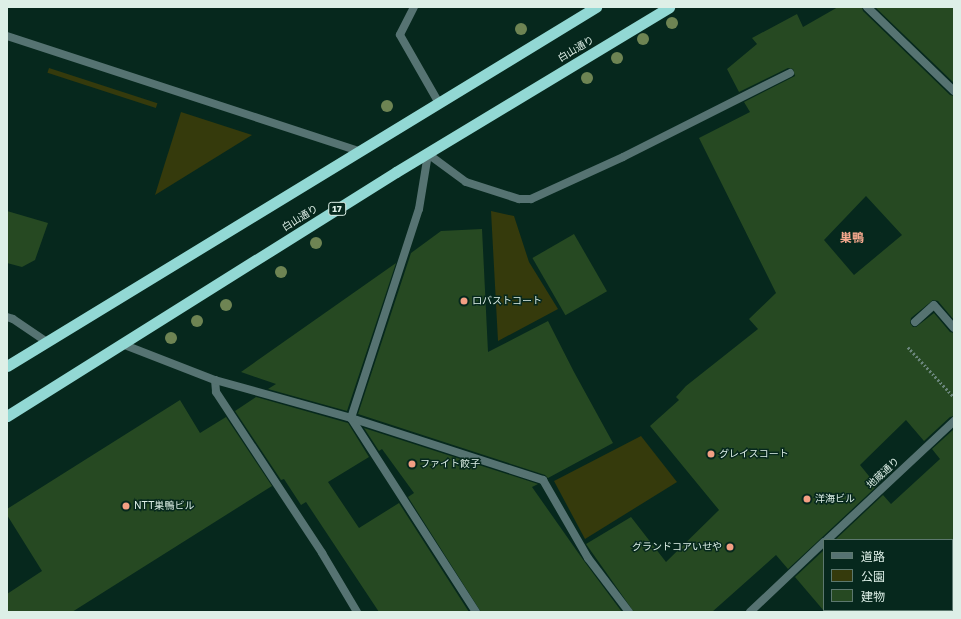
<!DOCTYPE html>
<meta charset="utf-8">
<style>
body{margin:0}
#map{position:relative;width:961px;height:619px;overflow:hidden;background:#06281d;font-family:"Golos Text","Noto Sans JP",sans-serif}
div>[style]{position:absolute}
.green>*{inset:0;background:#353a0c;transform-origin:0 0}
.building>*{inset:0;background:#264922;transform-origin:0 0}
.path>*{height:2.5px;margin-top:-1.25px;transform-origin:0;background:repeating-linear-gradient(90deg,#6a857b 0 2px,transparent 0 4px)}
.service>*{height:8px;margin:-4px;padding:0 4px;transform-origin:4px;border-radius:4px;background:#567372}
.minor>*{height:8px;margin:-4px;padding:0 4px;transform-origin:4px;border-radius:4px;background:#567372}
.trunk>*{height:11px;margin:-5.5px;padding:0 5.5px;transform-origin:5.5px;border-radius:5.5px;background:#92d8d4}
.trees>*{width:12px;height:12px;margin:-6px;border-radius:50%;background:#6e8453}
.dots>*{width:11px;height:11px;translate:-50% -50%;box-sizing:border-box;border:2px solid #06281d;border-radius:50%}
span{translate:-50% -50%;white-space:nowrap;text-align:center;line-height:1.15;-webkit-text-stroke:3px #06281d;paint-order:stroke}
.shield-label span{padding:1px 3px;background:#06281d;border:1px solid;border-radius:3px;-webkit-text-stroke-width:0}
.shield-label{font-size:9px;color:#ddefe7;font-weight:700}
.street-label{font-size:10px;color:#ddefe7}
.poi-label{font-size:10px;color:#ddefe7}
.left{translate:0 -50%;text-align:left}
.right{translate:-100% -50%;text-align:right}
.quarter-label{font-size:12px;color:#f8aa8f;font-weight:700}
.frame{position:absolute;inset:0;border:8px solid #ddefe7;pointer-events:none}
.legend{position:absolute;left:823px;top:539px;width:130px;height:72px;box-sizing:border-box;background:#06281d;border:1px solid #5c786e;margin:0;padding:5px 7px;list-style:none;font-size:12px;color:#ddefe7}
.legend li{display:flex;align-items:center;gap:8px;height:20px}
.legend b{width:20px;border:1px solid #5c786e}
</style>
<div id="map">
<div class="green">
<i style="left:49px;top:68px;width:114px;height:5px;rotate:18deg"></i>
<i style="clip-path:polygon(181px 112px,252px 135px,155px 195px)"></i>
<i style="clip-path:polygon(491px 211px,514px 216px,529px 262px,558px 309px,498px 341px)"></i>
<i style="clip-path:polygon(641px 436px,677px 482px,585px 539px,554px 481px)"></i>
</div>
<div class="building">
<i style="clip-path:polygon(evenodd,838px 7px,862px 7px,863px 11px,950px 95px,954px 96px,954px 320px,938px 301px,933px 300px,911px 318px,910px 323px,913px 327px,916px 327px,934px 313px,950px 332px,954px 333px,954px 416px,950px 417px,924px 441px,906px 420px,860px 465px,877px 486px,788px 569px,776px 555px,712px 612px,634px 612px,586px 544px,631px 517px,666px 562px,719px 510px,650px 426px,679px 400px,676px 397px,686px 386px,758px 329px,749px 319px,776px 293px,699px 138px,750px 112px,744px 102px,795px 76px,793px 69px,788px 68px,739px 92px,727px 69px,757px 44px,752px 38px,797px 14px,803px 27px,838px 7px,866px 196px,902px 235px,854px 275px,824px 240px,866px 196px)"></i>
<i style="clip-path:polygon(875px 7px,954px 7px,954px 83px)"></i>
<i style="clip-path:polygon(7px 211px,48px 223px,35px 260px,22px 267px,7px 263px)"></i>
<i style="clip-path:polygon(482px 229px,488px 352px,548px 321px,574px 372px,613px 443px,548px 478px,545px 475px,358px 414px,411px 253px,441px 231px)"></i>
<i style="left:574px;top:234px;width:66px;height:48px;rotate:60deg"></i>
<i style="clip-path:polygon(396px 263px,347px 411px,268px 389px,276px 384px,241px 372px)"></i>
<i style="clip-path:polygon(256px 397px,348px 423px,369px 457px,328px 482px,359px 528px,399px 503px,469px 612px,379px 612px,306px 502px,301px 505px,284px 479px,281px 480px,235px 411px)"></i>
<i style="clip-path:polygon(180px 400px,200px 433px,226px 417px,272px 486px,72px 612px,7px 612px,7px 594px,42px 571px,7px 515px,7px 509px)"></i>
<i style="clip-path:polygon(364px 428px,538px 484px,532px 487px,584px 561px,622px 612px,481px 612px,408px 497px,414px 493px,382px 449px,379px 451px)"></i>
<i style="clip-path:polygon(954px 429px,954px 540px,835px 540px,883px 495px,891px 504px,940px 459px,932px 449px)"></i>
<i style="clip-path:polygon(824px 550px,824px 611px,795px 577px)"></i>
</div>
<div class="path">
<i style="left:908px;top:347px;width:68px;rotate:47.4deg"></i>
</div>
<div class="service">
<i style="left:414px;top:7px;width:31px;rotate:117deg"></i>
<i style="left:400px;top:35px;width:78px;rotate:60.2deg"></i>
<i style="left:915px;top:322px;width:25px;rotate:-42deg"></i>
<i style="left:934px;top:305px;width:30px;rotate:49deg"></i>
<i style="left:215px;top:380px;width:12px;rotate:85deg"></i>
<i style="left:216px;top:392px;width:193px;rotate:56.6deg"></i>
<i style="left:322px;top:553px;width:69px;rotate:59.3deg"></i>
<i style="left:543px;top:480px;width:90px;rotate:60deg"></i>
<i style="left:588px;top:558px;width:68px;rotate:52.8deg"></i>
</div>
<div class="minor">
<i style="left:867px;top:7px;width:121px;rotate:44deg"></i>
<i style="left:7px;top:36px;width:370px;rotate:18.1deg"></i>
<i style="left:7px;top:317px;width:6px;rotate:18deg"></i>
<i style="left:13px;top:319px;width:41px;rotate:34.1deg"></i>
<i style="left:122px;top:344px;width:100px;rotate:21.2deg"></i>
<i style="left:215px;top:380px;width:141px;rotate:15.6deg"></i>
<i style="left:351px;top:418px;width:202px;rotate:17.9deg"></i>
<i style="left:827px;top:540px;width:174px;rotate:-43.1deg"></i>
<i style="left:476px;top:612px;width:231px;rotate:-122.8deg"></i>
<i style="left:351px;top:418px;width:220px;rotate:-72deg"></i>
<i style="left:419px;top:209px;width:56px;rotate:-80.7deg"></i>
<i style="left:428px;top:154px;width:47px;rotate:36.4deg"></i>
<i style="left:466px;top:182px;width:56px;rotate:17.8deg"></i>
<i style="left:519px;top:199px;width:12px"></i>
<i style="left:531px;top:199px;width:101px;rotate:-24.5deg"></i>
<i style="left:623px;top:157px;width:187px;rotate:-26.7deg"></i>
<i style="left:750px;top:612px;width:102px;rotate:-43.4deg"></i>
</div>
<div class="trunk">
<i style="left:7px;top:366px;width:690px;rotate:-31.36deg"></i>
<i style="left:7px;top:416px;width:459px;rotate:-32.1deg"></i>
<i style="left:396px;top:172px;width:319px;rotate:-31.1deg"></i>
</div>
<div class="trees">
<i style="left:672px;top:23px"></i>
<i style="left:521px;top:29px"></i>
<i style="left:643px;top:39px"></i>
<i style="left:617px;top:58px"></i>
<i style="left:587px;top:78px"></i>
<i style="left:387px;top:106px"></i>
<i style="left:316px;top:243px"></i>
<i style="left:281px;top:272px"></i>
<i style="left:226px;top:305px"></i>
<i style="left:197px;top:321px"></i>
<i style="left:171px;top:338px"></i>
</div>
<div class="dots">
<i style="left:464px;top:301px;background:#f39f83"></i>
<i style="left:711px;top:454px;background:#f39f83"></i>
<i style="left:412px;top:464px;background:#f39f83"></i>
<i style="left:807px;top:499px;background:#f39f83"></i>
<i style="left:126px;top:506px;background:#f39f83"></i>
<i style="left:730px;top:547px;background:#f39f83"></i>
</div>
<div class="shield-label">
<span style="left:337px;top:209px">17</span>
</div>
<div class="street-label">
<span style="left:576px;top:49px;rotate:-31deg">白山通り</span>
<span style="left:300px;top:218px;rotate:-32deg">白山通り</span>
<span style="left:883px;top:473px;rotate:-43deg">地蔵通り</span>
</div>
<div class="poi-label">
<span class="left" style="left:472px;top:301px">ロバストコート</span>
<span class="left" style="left:719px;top:454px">グレイスコート</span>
<span class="left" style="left:420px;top:464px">ファイト餃子</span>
<span class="left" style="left:815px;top:499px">洋海ビル</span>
<span class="left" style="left:134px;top:506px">NTT巣鴨ビル</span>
<span class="right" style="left:722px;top:547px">グランドコアいせや</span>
</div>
<div class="quarter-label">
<span style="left:852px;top:238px">巣鴨</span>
</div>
<div class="frame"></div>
<ul class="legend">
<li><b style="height:5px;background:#567372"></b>道路</li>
<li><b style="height:11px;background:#353a0c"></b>公園</li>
<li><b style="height:11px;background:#264922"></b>建物</li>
</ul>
</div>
